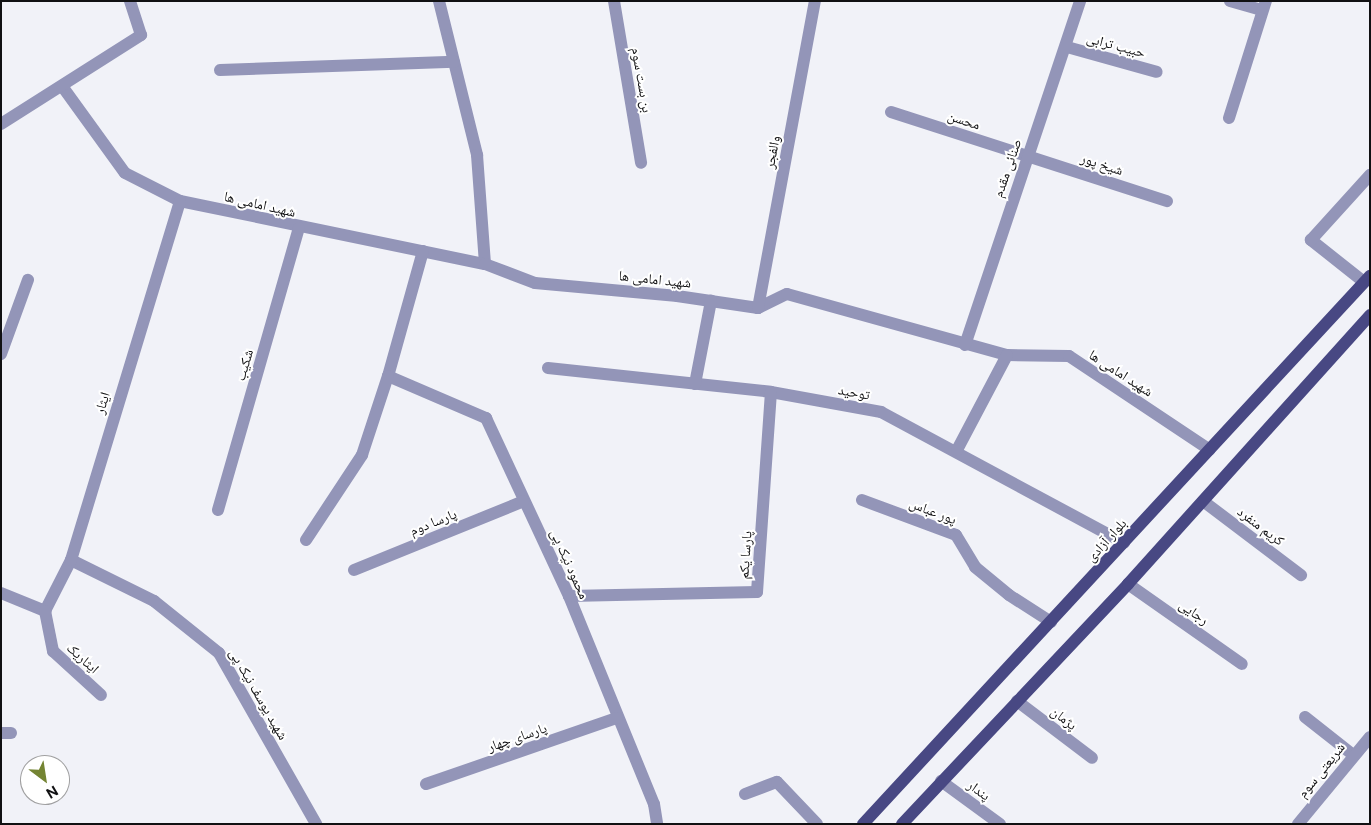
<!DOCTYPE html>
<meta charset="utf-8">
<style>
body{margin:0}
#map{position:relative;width:1371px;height:825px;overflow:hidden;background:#f1f2f8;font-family:"Public Sans","Noto Naskh Arabic",sans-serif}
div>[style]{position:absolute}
.minor>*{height:12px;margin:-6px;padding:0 6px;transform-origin:6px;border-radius:6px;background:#9395b8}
.major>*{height:12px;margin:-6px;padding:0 6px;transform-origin:6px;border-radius:6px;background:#484883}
span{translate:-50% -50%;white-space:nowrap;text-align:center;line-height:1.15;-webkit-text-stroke:4px #fff;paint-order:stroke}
.street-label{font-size:14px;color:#111113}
.frame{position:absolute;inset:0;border:2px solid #111113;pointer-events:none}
.north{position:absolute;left:20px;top:755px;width:50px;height:50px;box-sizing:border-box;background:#fff;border:1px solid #a0a0a1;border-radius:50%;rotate:149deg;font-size:14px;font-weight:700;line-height:20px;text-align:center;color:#111113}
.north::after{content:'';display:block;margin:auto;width:18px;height:22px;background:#748433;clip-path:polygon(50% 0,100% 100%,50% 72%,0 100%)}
</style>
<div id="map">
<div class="minor">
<i style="left:439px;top:1px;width:159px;rotate:76.1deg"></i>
<i style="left:477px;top:155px;width:109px;rotate:85.8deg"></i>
<i style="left:614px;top:1px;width:164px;rotate:80.5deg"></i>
<i style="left:1230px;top:1px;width:32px;rotate:16deg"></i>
<i style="left:1067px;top:47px;width:93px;rotate:15.5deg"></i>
<i style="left:220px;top:70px;width:234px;rotate:-2deg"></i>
<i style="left:62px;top:86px;width:107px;rotate:54.1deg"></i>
<i style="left:125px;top:173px;width:62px;rotate:27deg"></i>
<i style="left:180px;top:201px;width:311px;rotate:11.7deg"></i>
<i style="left:485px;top:264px;width:53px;rotate:20.8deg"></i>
<i style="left:535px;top:283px;width:143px;rotate:5.2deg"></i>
<i style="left:677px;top:296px;width:82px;rotate:8.4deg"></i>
<i style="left:758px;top:308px;width:32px;rotate:-26deg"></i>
<i style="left:787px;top:294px;width:228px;rotate:15.5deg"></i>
<i style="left:1007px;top:355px;width:62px;rotate:0.9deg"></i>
<i style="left:1069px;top:356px;width:169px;rotate:33.7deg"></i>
<i style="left:891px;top:112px;width:290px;rotate:17.9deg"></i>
<i style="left:1229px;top:118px;width:123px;rotate:-72.5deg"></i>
<i style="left:1px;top:124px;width:166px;rotate:-32.4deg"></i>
<i style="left:141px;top:35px;width:36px;rotate:-108deg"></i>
<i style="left:423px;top:251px;width:130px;rotate:105.6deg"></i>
<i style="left:388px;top:376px;width:107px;rotate:23.2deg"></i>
<i style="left:486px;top:418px;width:196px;rotate:65deg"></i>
<i style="left:569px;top:596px;width:225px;rotate:67.8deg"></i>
<i style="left:654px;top:804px;width:20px;rotate:81deg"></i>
<i style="left:1364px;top:282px;width:68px;rotate:-141.6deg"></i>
<i style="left:1311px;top:240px;width:88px;rotate:-47.8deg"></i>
<i style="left:758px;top:308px;width:312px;rotate:-79.5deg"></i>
<i style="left:965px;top:345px;width:363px;rotate:-71.5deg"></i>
<i style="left:1px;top:354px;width:79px;rotate:-70deg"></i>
<i style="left:548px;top:368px;width:224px;rotate:6.1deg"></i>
<i style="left:771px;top:392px;width:112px;rotate:10.3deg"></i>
<i style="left:881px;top:412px;width:276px;rotate:28.3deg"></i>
<i style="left:695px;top:384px;width:85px;rotate:-79.1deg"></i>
<i style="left:957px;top:450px;width:107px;rotate:-62.2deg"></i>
<i style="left:862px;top:500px;width:100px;rotate:20.4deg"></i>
<i style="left:956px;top:535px;width:37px;rotate:59deg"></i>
<i style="left:975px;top:567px;width:44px;rotate:39.5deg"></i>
<i style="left:1009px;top:595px;width:50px;rotate:32.7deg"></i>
<i style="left:1203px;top:501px;width:123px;rotate:37.1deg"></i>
<i style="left:218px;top:510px;width:293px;rotate:-74deg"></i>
<i style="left:306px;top:540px;width:102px;rotate:-56.6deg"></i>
<i style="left:362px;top:455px;width:83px;rotate:-71.8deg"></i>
<i style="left:71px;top:560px;width:93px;rotate:26.3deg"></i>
<i style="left:154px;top:601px;width:83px;rotate:38.7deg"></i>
<i style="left:219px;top:653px;width:197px;rotate:60.4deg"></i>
<i style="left:354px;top:570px;width:183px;rotate:-22.1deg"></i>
<i style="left:1128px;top:584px;width:139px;rotate:35.1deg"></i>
<i style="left:1px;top:593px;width:48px;rotate:22.2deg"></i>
<i style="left:569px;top:596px;width:188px;rotate:-1.2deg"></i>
<i style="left:757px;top:592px;width:200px;rotate:-86deg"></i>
<i style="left:45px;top:611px;width:57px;rotate:-63deg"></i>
<i style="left:71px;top:560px;width:375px;rotate:-73.1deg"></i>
<i style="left:45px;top:611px;width:41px;rotate:78.7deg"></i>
<i style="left:53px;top:651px;width:65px;rotate:42.5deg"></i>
<i style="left:1017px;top:701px;width:94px;rotate:37.2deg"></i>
<i style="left:1305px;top:717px;width:60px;rotate:38.2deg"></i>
<i style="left:1px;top:733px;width:10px"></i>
<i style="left:941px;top:781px;width:73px;rotate:36.1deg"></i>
<i style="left:426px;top:784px;width:202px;rotate:-19.1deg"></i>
<i style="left:745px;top:794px;width:34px;rotate:-21deg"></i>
<i style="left:777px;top:782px;width:58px;rotate:46.4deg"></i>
<i style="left:1298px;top:824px;width:113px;rotate:-50.4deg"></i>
</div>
<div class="major">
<i style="left:863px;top:824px;width:747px;rotate:-47.23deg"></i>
<i style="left:902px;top:824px;width:330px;rotate:-46.7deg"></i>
<i style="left:1128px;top:584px;width:362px;rotate:-48deg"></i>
</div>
<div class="street-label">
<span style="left:1116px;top:45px;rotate:15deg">حبیب ترابی</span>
<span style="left:642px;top:80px;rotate:80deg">بن بست سوم</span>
<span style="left:964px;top:120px;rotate:18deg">محسن</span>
<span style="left:772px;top:152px;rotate:-79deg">والفجر</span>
<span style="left:1102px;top:164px;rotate:18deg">شیخ پور</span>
<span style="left:1007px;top:168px;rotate:-71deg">صنائی مقدم</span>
<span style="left:260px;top:204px;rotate:13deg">شهید امامی ها</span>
<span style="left:655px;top:279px;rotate:6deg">شهید امامی ها</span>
<span style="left:244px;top:365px;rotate:-74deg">شکیب</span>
<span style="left:1121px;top:373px;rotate:33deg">شهید امامی ها</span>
<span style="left:854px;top:392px;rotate:10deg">توحید</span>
<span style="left:102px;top:403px;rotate:-73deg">ایثار</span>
<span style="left:933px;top:511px;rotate:21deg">پور عباس</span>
<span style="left:433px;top:522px;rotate:-22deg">پارسا دوم</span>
<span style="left:1261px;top:526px;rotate:37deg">کریم منفرد</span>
<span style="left:1106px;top:540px;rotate:-48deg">بلوار آزادی</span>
<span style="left:745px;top:555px;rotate:-86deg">پارسا یکم</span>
<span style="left:570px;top:564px;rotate:66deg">محمود نیک پی</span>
<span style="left:1194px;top:612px;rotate:35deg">رجایی</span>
<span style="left:83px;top:658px;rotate:42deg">ایثاریک</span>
<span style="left:259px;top:694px;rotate:60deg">شهید یوسف نیک پی</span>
<span style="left:1064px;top:718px;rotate:38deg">پژمان</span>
<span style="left:517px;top:737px;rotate:-19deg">پارسای چهار</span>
<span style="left:1321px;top:770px;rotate:-51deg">شریعتی سوم</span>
<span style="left:979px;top:790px;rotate:36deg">پندار</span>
</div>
<div class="frame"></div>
<div class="north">N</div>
</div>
